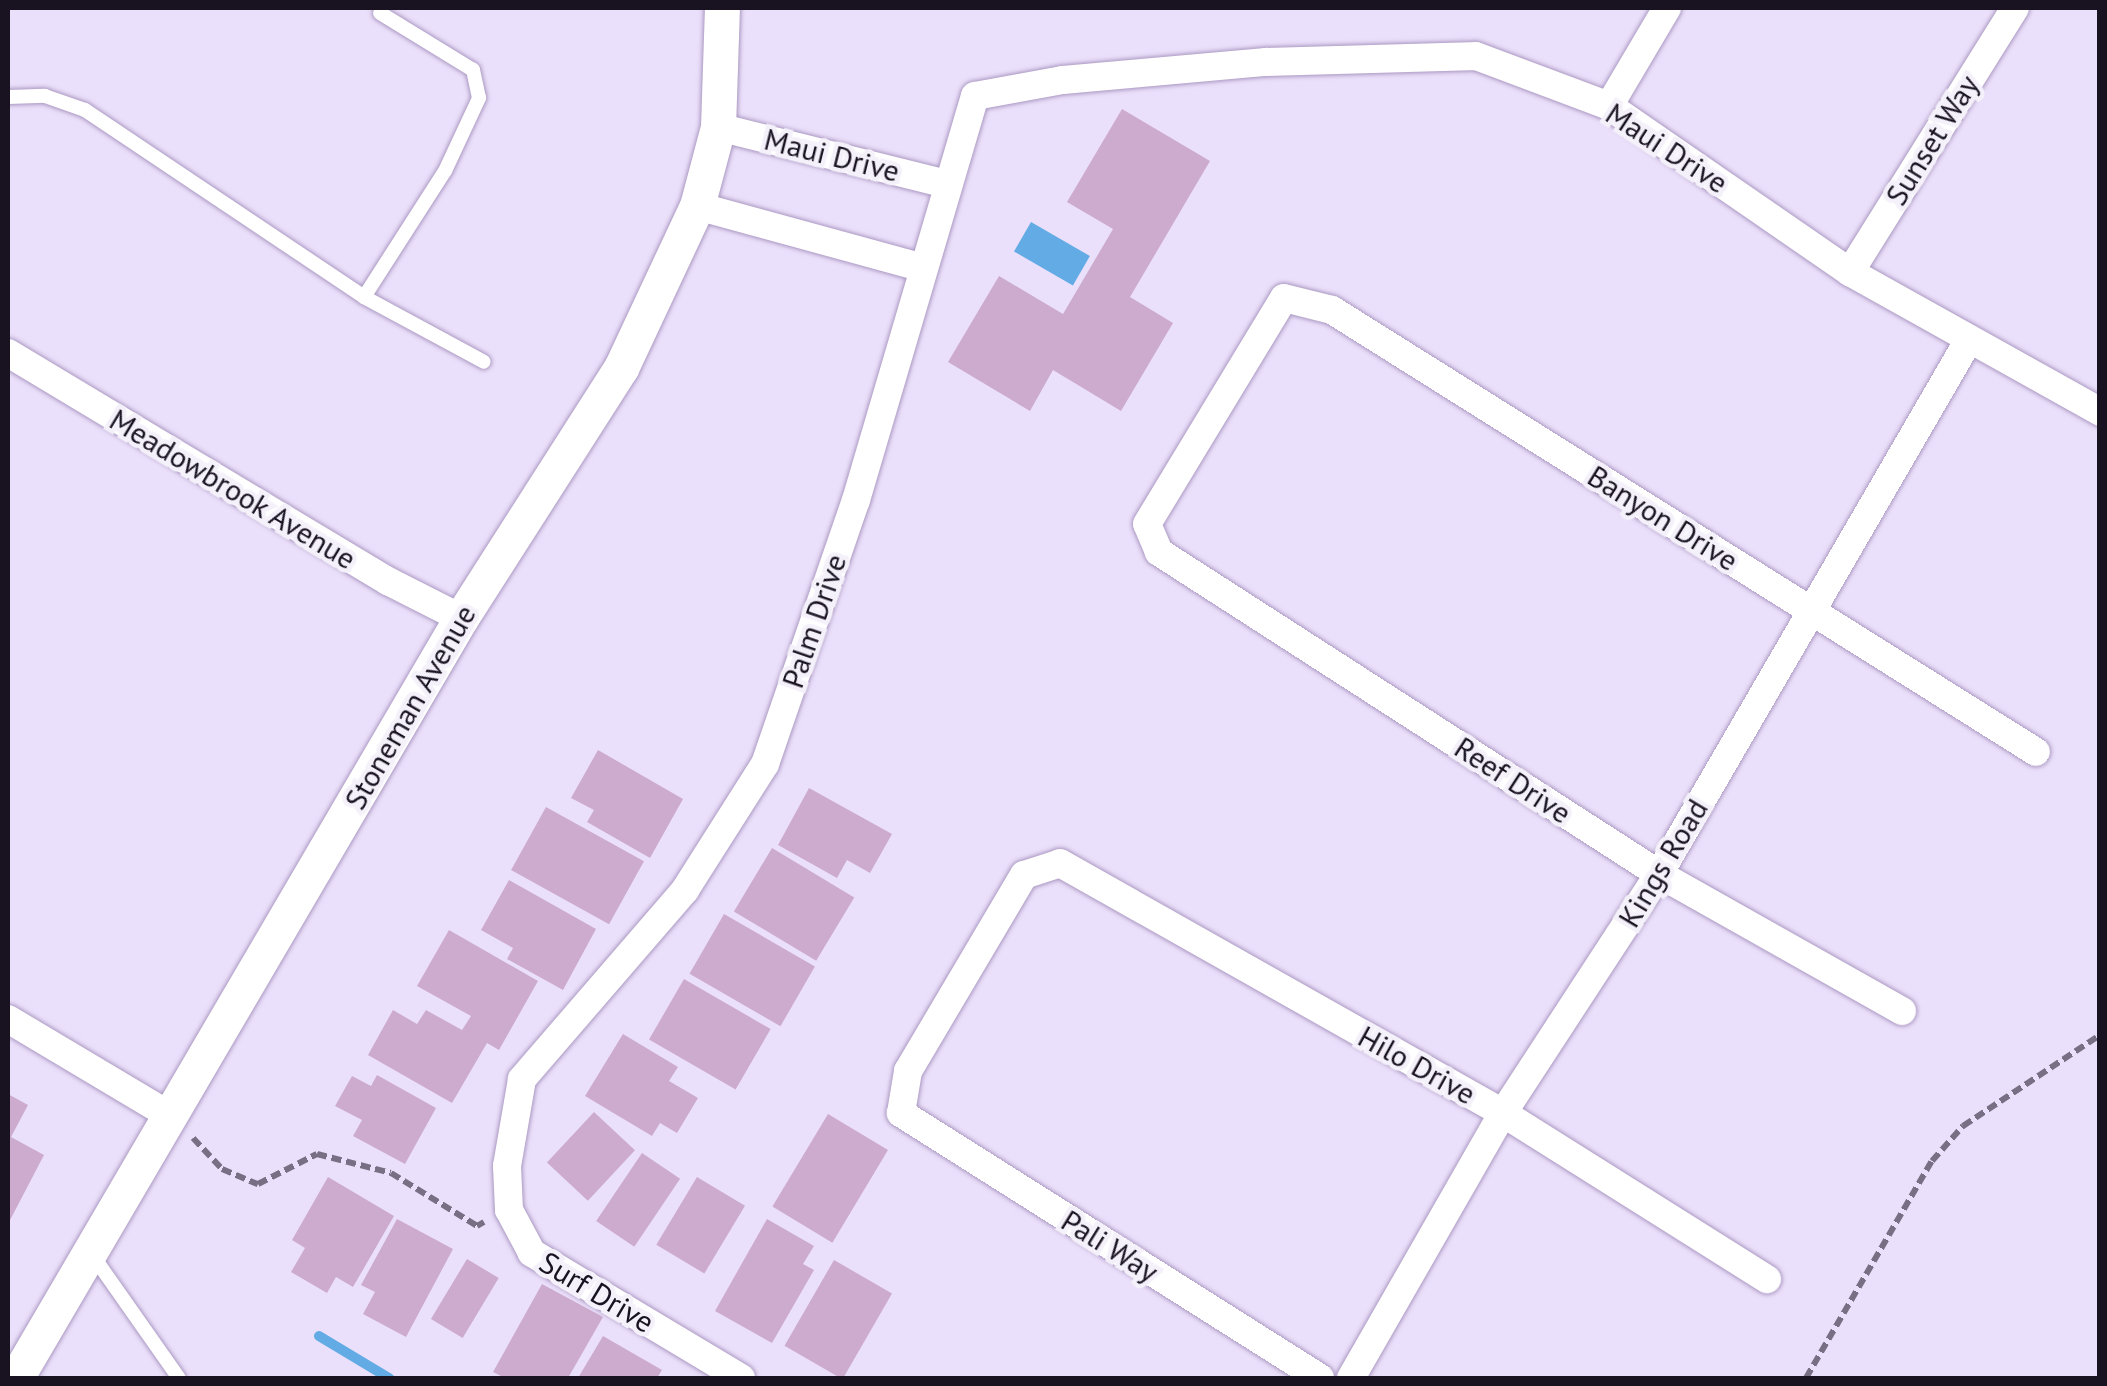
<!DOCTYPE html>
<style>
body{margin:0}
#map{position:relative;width:2107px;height:1386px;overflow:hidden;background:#ebe0fb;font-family:"PT Sans",sans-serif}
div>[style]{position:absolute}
.water>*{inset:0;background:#63abe4;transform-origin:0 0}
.stream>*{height:10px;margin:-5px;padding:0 5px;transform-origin:5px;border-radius:5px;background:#63abe4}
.building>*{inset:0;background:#cdabce;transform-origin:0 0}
.path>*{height:6px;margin-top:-3px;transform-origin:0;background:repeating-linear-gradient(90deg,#786f84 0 10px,transparent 0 15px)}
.roads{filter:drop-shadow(0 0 2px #ab99c2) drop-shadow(0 0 2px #ab99c2)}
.service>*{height:14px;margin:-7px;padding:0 7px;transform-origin:7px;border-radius:7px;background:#fff}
.minor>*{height:28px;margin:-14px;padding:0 14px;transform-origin:14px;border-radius:14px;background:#fff}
.tertiary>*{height:35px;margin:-17.5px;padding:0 17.5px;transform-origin:17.5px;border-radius:17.5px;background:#fff}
span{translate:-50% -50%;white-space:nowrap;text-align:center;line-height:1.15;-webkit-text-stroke:9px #f5f1fa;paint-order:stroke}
.street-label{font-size:30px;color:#191221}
.frame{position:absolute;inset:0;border:10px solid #191221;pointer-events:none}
</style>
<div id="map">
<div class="water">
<i style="left:1031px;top:222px;width:68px;height:34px;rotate:30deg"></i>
</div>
<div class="stream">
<i style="left:319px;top:1336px;width:82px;rotate:31deg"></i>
</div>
<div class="building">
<i style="clip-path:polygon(1122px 109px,1210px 161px,1130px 297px,1173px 323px,1121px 411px,1053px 370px,1030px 411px,948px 362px,999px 276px,1063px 314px,1113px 229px,1067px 202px)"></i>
<i style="clip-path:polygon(598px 750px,683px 799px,650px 858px,587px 822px,594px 810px,571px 798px)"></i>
<i style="clip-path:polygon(809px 788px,892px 834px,870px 873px,847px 860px,837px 878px,778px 845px)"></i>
<i style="left:546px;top:807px;width:112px;height:72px;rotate:29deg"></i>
<i style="left:772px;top:848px;width:96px;height:74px;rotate:31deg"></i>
<i style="clip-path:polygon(509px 880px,596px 929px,563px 990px,507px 959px,513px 948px,481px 930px)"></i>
<i style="left:724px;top:914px;width:105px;height:69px;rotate:30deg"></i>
<i style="clip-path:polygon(449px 930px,538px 981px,499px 1050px,487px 1043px,452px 1103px,368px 1055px,393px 1010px,417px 1024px,426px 1010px,462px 1030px,471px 1016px,417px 986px)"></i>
<i style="left:684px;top:979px;width:100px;height:70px;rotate:30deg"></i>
<i style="clip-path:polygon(623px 1034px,678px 1067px,669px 1081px,698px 1098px,677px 1133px,660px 1123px,652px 1136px,585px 1096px)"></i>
<i style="clip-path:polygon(377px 1075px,436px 1108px,405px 1164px,353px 1136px,362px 1120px,335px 1106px,352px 1076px,371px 1086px)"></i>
<i style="clip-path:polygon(8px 1094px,28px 1105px,11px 1137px,44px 1155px,8px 1224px)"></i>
<i style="left:594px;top:1112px;width:56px;height:69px;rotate:43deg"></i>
<i style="left:828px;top:1114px;width:70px;height:108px;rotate:31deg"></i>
<i style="left:642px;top:1153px;width:46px;height:82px;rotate:34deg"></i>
<i style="clip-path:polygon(328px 1177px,394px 1216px,353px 1287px,336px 1277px,327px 1293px,291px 1272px,305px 1248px,292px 1240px)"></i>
<i style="left:697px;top:1177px;width:56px;height:79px;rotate:31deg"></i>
<i style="clip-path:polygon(397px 1219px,453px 1249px,406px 1337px,363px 1314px,375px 1292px,361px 1285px)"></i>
<i style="clip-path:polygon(767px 1219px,814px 1246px,803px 1264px,814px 1270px,772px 1343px,715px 1311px)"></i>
<i style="left:467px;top:1259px;width:37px;height:70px;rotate:31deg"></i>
<i style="left:834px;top:1260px;width:67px;height:99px;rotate:30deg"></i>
<i style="clip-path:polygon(542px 1284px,603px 1317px,568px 1378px,505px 1378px,493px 1372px)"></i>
<i style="clip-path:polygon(603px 1336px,662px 1370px,657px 1378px,578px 1378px)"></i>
</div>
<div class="path">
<i style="left:193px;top:1138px;width:42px;rotate:46.9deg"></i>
<i style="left:222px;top:1169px;width:39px;rotate:23deg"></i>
<i style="left:258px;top:1184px;width:66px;rotate:-27deg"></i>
<i style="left:317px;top:1154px;width:76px;rotate:14.4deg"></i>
<i style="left:391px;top:1173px;width:101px;rotate:31.6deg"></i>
<i style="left:477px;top:1226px;width:8px;rotate:-30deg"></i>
<i style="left:1806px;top:1378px;width:251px;rotate:-59.9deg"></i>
<i style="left:1932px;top:1161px;width:47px;rotate:-48.5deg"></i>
<i style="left:1963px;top:1126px;width:164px;rotate:-33.6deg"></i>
</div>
<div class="roads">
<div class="service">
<i style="left:8px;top:97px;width:37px;rotate:-2deg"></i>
<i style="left:45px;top:96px;width:42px;rotate:19.3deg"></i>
<i style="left:85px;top:110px;width:336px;rotate:33.8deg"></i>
<i style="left:364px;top:297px;width:136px;rotate:28.4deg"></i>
<i style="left:364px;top:297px;width:150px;rotate:-57.3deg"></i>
<i style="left:445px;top:171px;width:81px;rotate:-65deg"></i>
<i style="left:479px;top:98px;width:29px;rotate:-102deg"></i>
<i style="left:473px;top:70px;width:109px;rotate:-148.5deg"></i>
<i style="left:91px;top:1253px;width:153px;rotate:54.9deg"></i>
</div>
<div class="minor">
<i style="left:1609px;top:106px;width:114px;rotate:-59.4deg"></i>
<i style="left:718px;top:127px;width:235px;rotate:14deg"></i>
<i style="left:697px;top:206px;width:234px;rotate:15.3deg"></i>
<i style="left:1850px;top:272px;width:311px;rotate:-58deg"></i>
<i style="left:8px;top:353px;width:443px;rotate:31deg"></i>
<i style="left:388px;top:581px;width:82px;rotate:26.9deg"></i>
<i style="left:1902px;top:1011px;width:279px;rotate:-150.6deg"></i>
<i style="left:1659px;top:874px;width:595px;rotate:-147.22deg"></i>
<i style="left:1159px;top:552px;width:30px;rotate:-113deg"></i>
<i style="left:1147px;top:524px;width:264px;rotate:-58.8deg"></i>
<i style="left:1284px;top:298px;width:49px;rotate:14deg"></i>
<i style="left:1332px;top:310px;width:831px;rotate:32.12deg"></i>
<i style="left:8px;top:1019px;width:190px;rotate:30.8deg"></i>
<i style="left:741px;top:1378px;width:244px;rotate:-149.1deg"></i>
<i style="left:532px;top:1253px;width:49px;rotate:-118.1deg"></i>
<i style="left:509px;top:1210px;width:44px;rotate:-92.6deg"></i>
<i style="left:507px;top:1166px;width:88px;rotate:-80.2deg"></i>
<i style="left:522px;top:1079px;width:250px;rotate:-49.2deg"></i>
<i style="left:685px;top:890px;width:149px;rotate:-57.6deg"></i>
<i style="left:765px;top:764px;width:279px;rotate:-71deg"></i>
<i style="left:856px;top:500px;width:421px;rotate:-73.6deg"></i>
<i style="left:975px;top:96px;width:89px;rotate:-10.3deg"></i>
<i style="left:1063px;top:80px;width:204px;rotate:-5.1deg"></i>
<i style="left:1266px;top:62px;width:210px;rotate:-1.6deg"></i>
<i style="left:1476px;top:56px;width:142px;rotate:20.6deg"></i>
<i style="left:1609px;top:106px;width:293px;rotate:34.6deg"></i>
<i style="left:1850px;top:272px;width:287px;rotate:29.2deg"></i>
<i style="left:1320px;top:1378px;width:496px;rotate:-147.7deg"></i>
<i style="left:901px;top:1113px;width:43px;rotate:-80.5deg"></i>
<i style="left:908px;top:1071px;width:228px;rotate:-59.4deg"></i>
<i style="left:1024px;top:875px;width:38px;rotate:-18deg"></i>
<i style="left:1060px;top:863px;width:509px;rotate:29.44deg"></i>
<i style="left:1503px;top:1113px;width:312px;rotate:32.2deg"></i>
<i style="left:1351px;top:1378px;width:305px;rotate:-60.2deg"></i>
<i style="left:1503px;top:1113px;width:285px;rotate:-56.9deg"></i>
<i style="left:1659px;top:874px;width:614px;rotate:-59.88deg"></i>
</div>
<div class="tertiary">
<i style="left:16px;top:1378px;width:881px;rotate:-59.65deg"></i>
<i style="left:461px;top:618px;width:297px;rotate:-57.4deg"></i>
<i style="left:621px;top:368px;width:179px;rotate:-64.9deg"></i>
<i style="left:697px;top:206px;width:82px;rotate:-75.1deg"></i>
<i style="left:718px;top:127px;width:119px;rotate:-88.1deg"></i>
</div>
</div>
<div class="street-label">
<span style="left:1932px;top:140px;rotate:-58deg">Sunset Way</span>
<span style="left:1667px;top:148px;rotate:33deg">Maui Drive</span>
<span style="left:832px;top:155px;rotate:14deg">Maui Drive</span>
<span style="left:233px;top:489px;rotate:31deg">Meadowbrook Avenue</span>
<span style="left:1663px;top:518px;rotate:32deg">Banyon Drive</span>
<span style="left:814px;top:621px;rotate:-71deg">Palm Drive</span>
<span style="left:410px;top:707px;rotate:-60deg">Stoneman Avenue</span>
<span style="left:1513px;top:780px;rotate:33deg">Reef Drive</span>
<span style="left:1663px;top:863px;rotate:-59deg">Kings Road</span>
<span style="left:1417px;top:1065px;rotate:29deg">Hilo Drive</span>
<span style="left:1110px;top:1246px;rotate:32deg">Pali Way</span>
<span style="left:597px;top:1292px;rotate:31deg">Surf Drive</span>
</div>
<div class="frame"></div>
</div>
